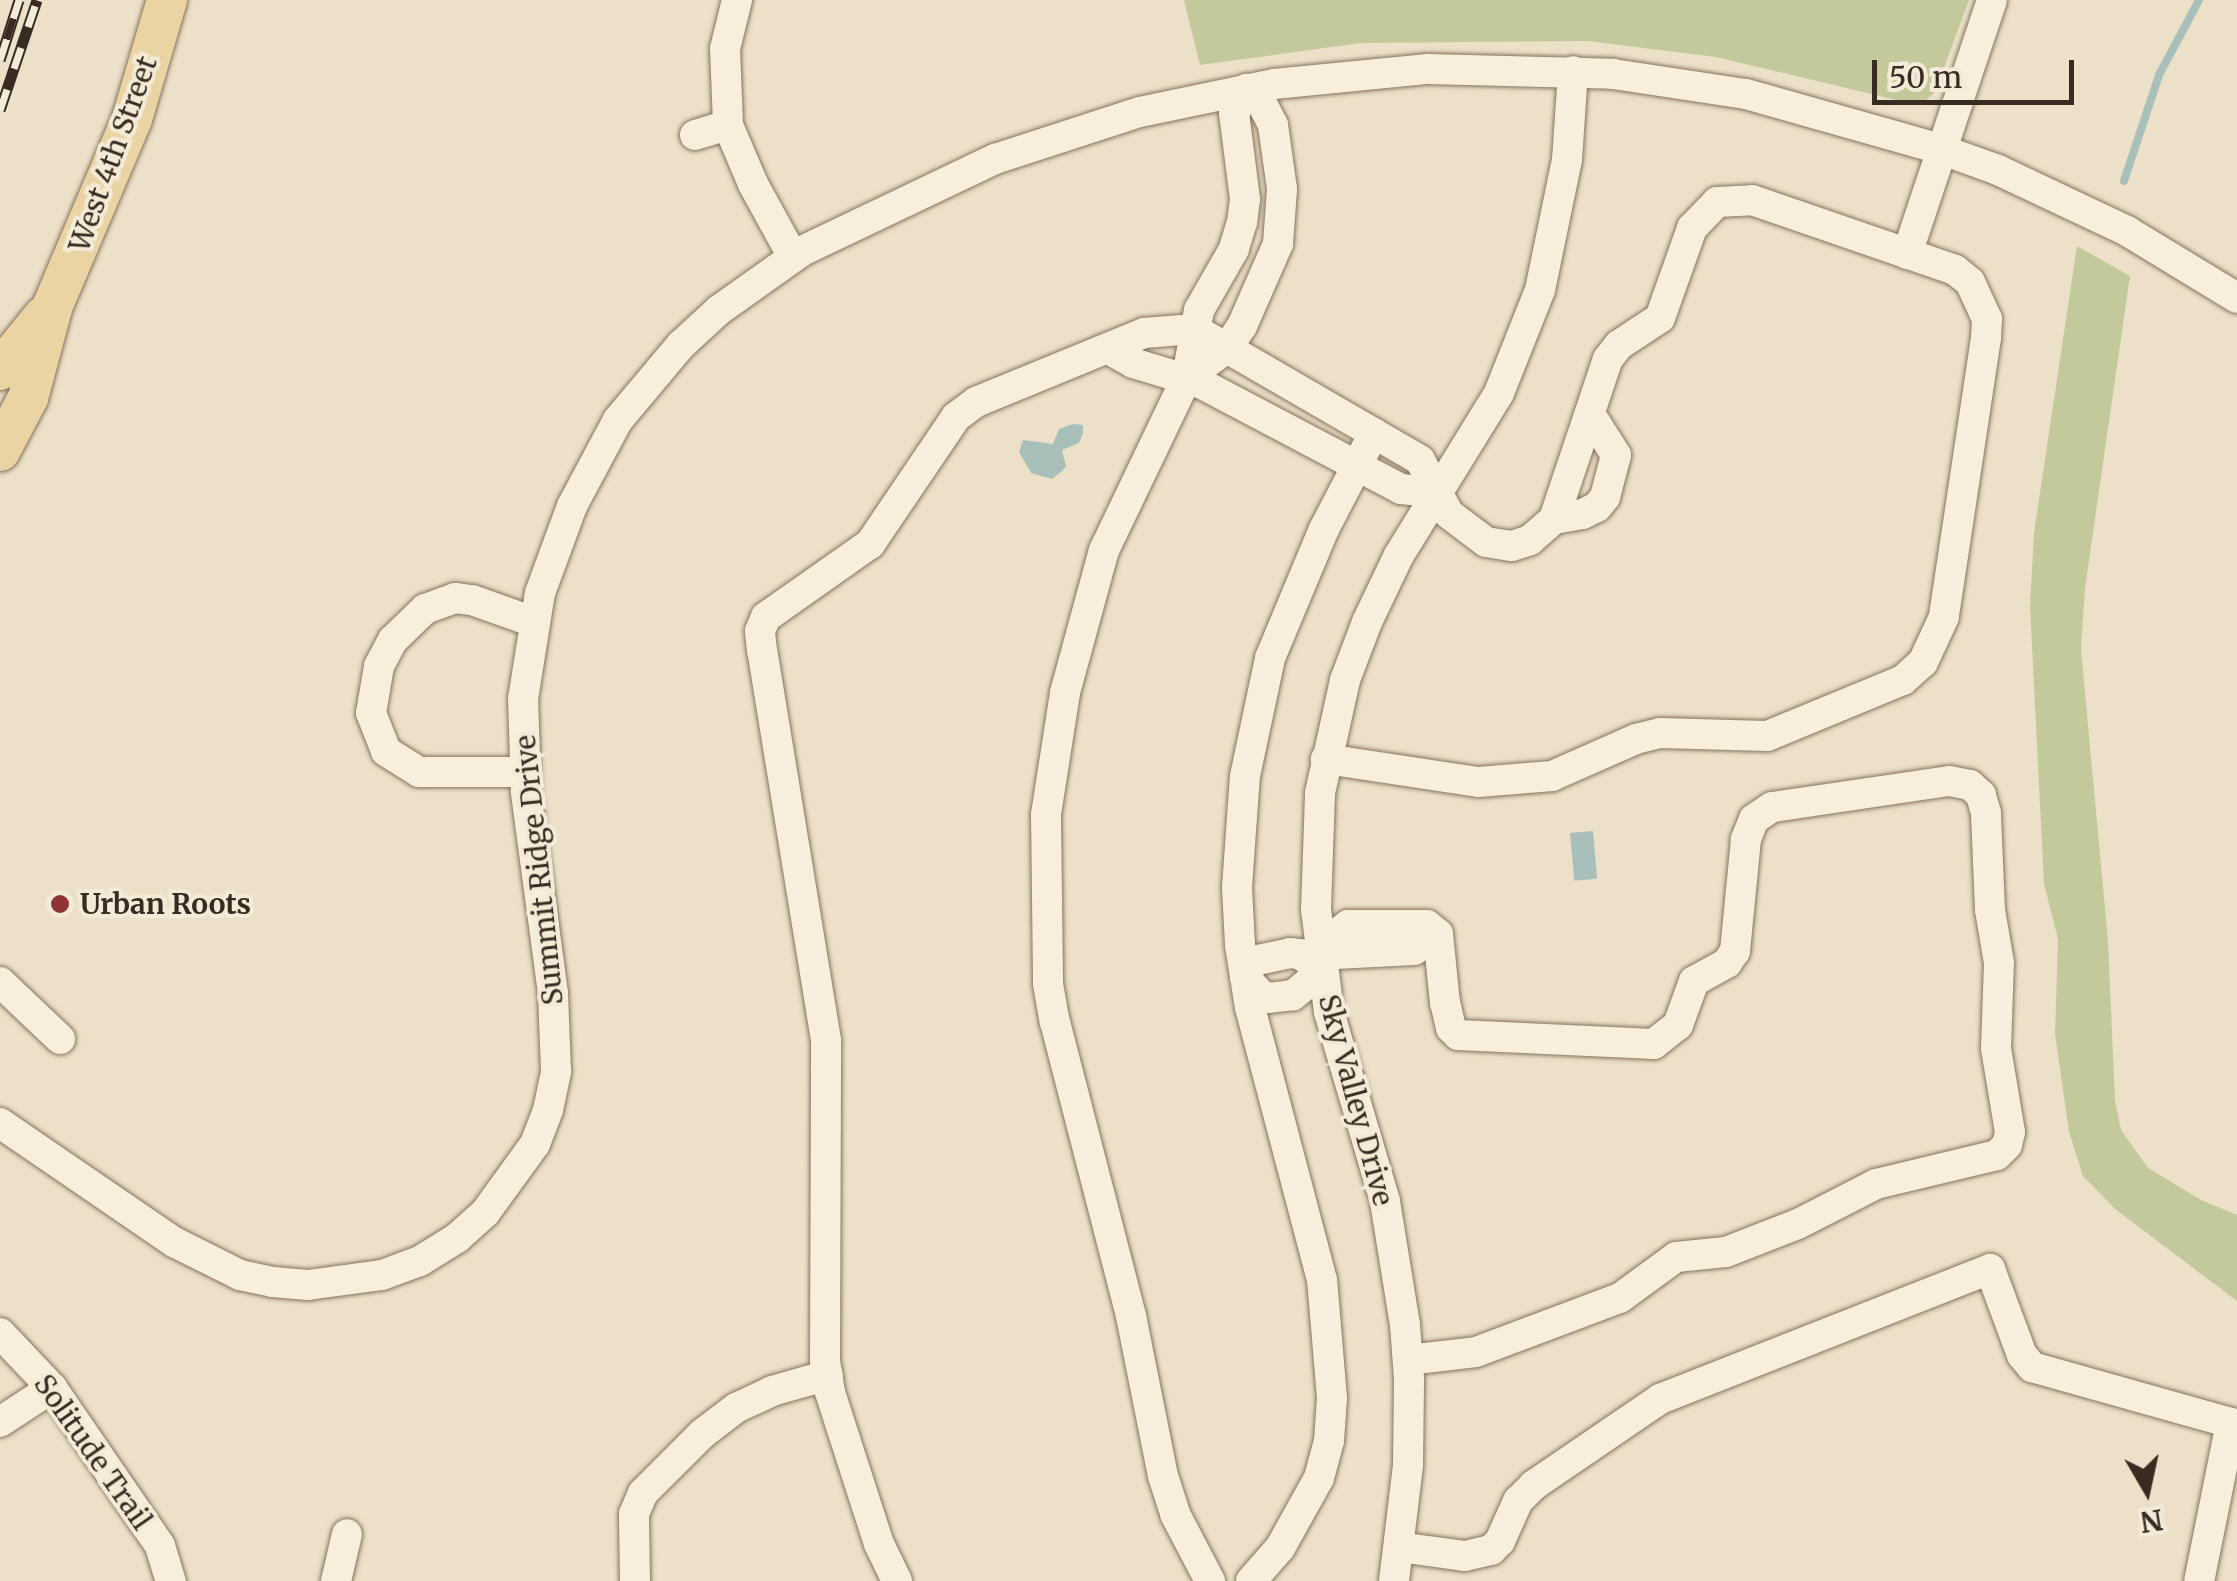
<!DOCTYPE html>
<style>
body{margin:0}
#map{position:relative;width:2237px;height:1581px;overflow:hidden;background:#ece0c8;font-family:Merriweather,serif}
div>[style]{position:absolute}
.green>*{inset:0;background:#c4c99c}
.water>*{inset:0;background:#a8c0b9;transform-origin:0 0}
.stream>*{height:8px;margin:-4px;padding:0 4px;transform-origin:4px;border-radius:4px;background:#a8c0b9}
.roads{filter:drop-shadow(0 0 2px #86735e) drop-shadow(0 0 2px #86735e)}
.minor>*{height:30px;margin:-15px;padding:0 15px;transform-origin:15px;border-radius:15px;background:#f7eedb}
.major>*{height:40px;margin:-20px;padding:0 20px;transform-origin:20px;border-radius:20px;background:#ebd4a3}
.rail>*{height:11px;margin-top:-5.5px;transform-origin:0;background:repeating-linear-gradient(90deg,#f3ebd7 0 22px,#382b21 0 44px);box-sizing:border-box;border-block:2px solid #382b21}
.dots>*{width:28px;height:28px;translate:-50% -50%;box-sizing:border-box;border:5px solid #f3ebd7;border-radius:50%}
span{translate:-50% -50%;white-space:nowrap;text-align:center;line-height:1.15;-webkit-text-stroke:8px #f3ebd7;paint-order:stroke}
.street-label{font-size:28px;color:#382b21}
.poi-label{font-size:28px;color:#382b21;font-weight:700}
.left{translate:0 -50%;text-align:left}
.north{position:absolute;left:2097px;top:1441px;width:100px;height:100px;-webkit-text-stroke:8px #f3ebd7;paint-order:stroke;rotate:171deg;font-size:28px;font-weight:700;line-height:40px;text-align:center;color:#382b21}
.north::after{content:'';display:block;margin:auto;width:35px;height:45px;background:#382b21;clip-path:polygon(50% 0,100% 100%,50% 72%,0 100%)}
.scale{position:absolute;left:1872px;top:60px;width:202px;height:45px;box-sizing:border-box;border:5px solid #382b21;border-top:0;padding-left:12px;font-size:30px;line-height:35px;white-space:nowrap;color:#382b21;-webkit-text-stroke:8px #f3ebd7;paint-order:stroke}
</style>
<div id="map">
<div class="green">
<i style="clip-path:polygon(1184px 0,1969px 0,1935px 92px,1924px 102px,1913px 104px,1716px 57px,1588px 41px,1361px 43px,1200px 65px)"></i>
<i style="clip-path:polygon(2077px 246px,2130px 276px,2085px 588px,2081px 649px,2108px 941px,2115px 1101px,2121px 1130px,2148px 1168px,2201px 1200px,2237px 1215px,2237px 1301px,2115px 1209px,2083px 1176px,2069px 1132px,2055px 1034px,2058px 939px,2044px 884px,2030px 606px,2034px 533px)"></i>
</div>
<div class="water">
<i style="clip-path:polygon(1073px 424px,1083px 425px,1083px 433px,1079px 443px,1062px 450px,1066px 466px,1062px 471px,1052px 479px,1031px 473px,1019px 452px,1023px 440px,1053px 444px,1059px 429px)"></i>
<i style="left:1593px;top:831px;width:48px;height:23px;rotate:85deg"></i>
</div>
<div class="stream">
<i style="left:2124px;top:181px;width:112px;rotate:-71.7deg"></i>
<i style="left:2159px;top:75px;width:85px;rotate:-61.9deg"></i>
</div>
<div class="roads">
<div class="minor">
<i style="left:737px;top:0;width:50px;rotate:103.8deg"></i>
<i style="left:725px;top:49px;width:76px;rotate:87.7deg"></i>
<i style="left:728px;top:125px;width:64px;rotate:67deg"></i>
<i style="left:753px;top:184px;width:83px;rotate:61.3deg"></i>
<i style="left:695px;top:135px;width:34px;rotate:-17deg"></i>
<i style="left:1907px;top:254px;width:268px;rotate:-71.5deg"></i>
<i style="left:1110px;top:350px;width:26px;rotate:29deg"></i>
<i style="left:1133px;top:363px;width:72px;rotate:16.9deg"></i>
<i style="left:1202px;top:384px;width:225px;rotate:27.8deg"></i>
<i style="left:1401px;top:489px;width:37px;rotate:6deg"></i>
<i style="left:1187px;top:377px;width:49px;rotate:-35.9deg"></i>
<i style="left:1227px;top:348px;width:27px;rotate:-56deg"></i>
<i style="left:1242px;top:326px;width:90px;rotate:-66.3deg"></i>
<i style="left:1278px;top:244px;width:55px;rotate:-85.8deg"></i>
<i style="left:1282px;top:189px;width:65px;rotate:-98deg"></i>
<i style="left:1273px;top:125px;width:25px;rotate:-117deg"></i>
<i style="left:1262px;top:103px;width:21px;rotate:-137deg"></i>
<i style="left:1247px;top:89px;width:27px;rotate:118deg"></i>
<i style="left:1234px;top:113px;width:87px;rotate:82.7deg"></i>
<i style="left:1245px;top:199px;width:23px;rotate:97deg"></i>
<i style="left:1242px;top:222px;width:28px;rotate:107deg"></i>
<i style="left:1234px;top:249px;width:70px;rotate:119.8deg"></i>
<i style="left:1199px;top:310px;width:68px;rotate:100.2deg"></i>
<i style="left:1187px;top:377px;width:192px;rotate:115.6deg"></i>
<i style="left:1104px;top:550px;width:148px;rotate:105.3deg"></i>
<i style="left:1065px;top:693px;width:123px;rotate:98.9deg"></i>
<i style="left:1046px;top:815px;width:169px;rotate:89.3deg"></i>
<i style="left:1048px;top:984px;width:39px;rotate:80deg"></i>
<i style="left:1055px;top:1022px;width:304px;rotate:75.5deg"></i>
<i style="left:1131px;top:1316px;width:163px;rotate:78.7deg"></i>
<i style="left:1163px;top:1476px;width:40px;rotate:72deg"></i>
<i style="left:1175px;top:1514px;width:76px;rotate:62.4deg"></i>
<i style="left:1554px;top:519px;width:29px;rotate:-10deg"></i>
<i style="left:1583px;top:514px;width:16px;rotate:-27deg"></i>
<i style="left:1597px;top:507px;width:13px;rotate:-51deg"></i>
<i style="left:1605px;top:497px;width:43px;rotate:-75.3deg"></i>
<i style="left:1616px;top:455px;width:49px;rotate:-122.4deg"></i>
<i style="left:525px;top:772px;width:106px;rotate:180deg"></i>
<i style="left:419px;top:772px;width:39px;rotate:-148deg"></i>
<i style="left:386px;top:751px;width:41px;rotate:-111.5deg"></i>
<i style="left:371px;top:713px;width:48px;rotate:-80.3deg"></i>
<i style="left:379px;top:666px;width:30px;rotate:-62deg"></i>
<i style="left:393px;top:640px;width:45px;rotate:-44.1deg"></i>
<i style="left:425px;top:609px;width:32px;rotate:-20deg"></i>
<i style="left:455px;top:598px;width:17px;rotate:7deg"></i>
<i style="left:472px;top:600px;width:66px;rotate:19.5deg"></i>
<i style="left:1290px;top:953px;width:10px;rotate:6deg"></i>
<i style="left:1300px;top:954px;width:28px;rotate:38deg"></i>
<i style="left:1322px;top:971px;width:38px;rotate:140deg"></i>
<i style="left:1293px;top:995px;width:24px;rotate:173deg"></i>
<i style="left:1269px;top:998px;width:10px;rotate:-156deg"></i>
<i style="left:1260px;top:994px;width:23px;rotate:-131deg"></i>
<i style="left:1245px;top:977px;width:18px;rotate:-63deg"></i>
<i style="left:1253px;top:961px;width:38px;rotate:-12deg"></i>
<i style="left:0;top:982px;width:83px;rotate:43.5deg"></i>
<i style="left:0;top:1123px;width:211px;rotate:34.4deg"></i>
<i style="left:174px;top:1242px;width:74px;rotate:26.6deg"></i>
<i style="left:240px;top:1275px;width:34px;rotate:12deg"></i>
<i style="left:273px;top:1282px;width:35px;rotate:5deg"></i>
<i style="left:308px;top:1285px;width:75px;rotate:-7.7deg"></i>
<i style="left:382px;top:1275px;width:40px;rotate:-20.2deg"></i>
<i style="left:420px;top:1261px;width:44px;rotate:-31.9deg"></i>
<i style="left:457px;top:1238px;width:38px;rotate:-42deg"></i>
<i style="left:485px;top:1213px;width:85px;rotate:-54.1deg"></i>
<i style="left:535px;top:1144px;width:36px;rotate:-69deg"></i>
<i style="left:548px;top:1110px;width:40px;rotate:-78deg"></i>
<i style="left:556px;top:1071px;width:78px;rotate:-92.2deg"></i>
<i style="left:553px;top:993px;width:203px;rotate:-97.7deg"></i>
<i style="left:526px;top:792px;width:93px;rotate:-91.8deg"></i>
<i style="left:523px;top:699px;width:107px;rotate:-80.9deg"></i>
<i style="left:540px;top:593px;width:93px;rotate:-69.8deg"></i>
<i style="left:572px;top:506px;width:98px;rotate:-61.9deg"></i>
<i style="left:618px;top:420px;width:98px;rotate:-50deg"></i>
<i style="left:681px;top:345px;width:52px;rotate:-42.6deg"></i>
<i style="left:719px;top:310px;width:102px;rotate:-35.4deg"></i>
<i style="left:802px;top:251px;width:214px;rotate:-25.5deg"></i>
<i style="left:995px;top:159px;width:152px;rotate:-18deg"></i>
<i style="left:1140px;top:112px;width:137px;rotate:-11.8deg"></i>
<i style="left:1274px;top:84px;width:155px;rotate:-5.6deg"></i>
<i style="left:1428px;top:69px;width:185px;rotate:1.5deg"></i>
<i style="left:1613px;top:74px;width:134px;rotate:8.6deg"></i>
<i style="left:1746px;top:94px;width:202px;rotate:15.8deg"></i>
<i style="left:1940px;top:149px;width:62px;rotate:19.9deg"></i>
<i style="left:1998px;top:170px;width:143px;rotate:25.3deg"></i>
<i style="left:2127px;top:231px;width:129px;rotate:31.3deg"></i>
<i style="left:0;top:1333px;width:76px;rotate:46.6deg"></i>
<i style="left:52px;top:1388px;width:191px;rotate:55.6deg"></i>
<i style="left:160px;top:1546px;width:37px;rotate:73deg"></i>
<i style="left:1408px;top:1360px;width:68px;rotate:-6.7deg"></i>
<i style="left:1476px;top:1352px;width:154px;rotate:-20.6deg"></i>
<i style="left:1620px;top:1298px;width:69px;rotate:-36.2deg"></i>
<i style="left:1676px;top:1257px;width:50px;rotate:-5.7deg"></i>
<i style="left:1726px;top:1252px;width:77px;rotate:-21.3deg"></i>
<i style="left:1798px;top:1224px;width:88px;rotate:-27.1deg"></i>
<i style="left:1876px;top:1184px;width:124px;rotate:-13.5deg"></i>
<i style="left:1997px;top:1155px;width:14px;rotate:-45deg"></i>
<i style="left:2007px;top:1145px;width:13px;rotate:-77deg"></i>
<i style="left:2010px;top:1132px;width:85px;rotate:-99.5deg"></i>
<i style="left:1996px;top:1048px;width:85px;rotate:-88deg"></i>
<i style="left:1999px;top:963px;width:54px;rotate:-99.6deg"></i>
<i style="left:1990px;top:910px;width:97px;rotate:-92.4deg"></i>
<i style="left:1986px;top:813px;width:19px;rotate:-106deg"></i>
<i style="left:1981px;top:795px;width:15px;rotate:-138deg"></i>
<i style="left:1970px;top:785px;width:21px;rotate:-169deg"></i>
<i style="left:1949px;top:781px;width:179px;rotate:171.6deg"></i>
<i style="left:1772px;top:807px;width:22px;rotate:146deg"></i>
<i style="left:1754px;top:819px;width:22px;rotate:112deg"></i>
<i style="left:1746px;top:839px;width:113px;rotate:95.6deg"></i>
<i style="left:1735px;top:951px;width:14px;rotate:124deg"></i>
<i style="left:1727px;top:963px;width:38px;rotate:151deg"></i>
<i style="left:1694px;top:981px;width:47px;rotate:110deg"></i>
<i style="left:1678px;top:1025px;width:31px;rotate:142deg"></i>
<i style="left:1654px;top:1044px;width:196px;rotate:-177.4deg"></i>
<i style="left:1458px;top:1035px;width:10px;rotate:-135deg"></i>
<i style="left:1451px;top:1028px;width:26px;rotate:-103deg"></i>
<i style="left:1445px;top:1003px;width:69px;rotate:-95.8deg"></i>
<i style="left:1438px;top:934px;width:14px;rotate:-141deg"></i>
<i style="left:1427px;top:925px;width:79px;rotate:180deg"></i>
<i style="left:1348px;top:925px;width:36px;rotate:142deg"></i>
<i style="left:1320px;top:947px;width:17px;rotate:25deg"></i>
<i style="left:1335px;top:954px;width:79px;rotate:-2.9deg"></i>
<i style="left:1414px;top:950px;width:29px;rotate:-34deg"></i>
<i style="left:0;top:1422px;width:62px;rotate:-33.2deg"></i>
<i style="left:1399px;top:1547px;width:67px;rotate:7.8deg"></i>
<i style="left:1465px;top:1556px;width:27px;rotate:-13deg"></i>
<i style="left:1491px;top:1550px;width:13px;rotate:-45deg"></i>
<i style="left:1500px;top:1541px;width:44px;rotate:-65.8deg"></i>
<i style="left:1518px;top:1501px;width:23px;rotate:-45deg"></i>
<i style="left:1534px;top:1485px;width:153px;rotate:-34.3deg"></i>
<i style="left:1660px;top:1399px;width:355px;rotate:-21.5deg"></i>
<i style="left:1990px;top:1269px;width:92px;rotate:69.6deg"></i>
<i style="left:2022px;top:1355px;width:16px;rotate:50deg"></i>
<i style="left:2032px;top:1367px;width:207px;rotate:15.7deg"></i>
<i style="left:2231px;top:1423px;width:161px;rotate:101.4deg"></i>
<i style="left:336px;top:1581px;width:48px;rotate:-76.8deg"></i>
<i style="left:635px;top:1581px;width:67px;rotate:-90.9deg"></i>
<i style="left:634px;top:1514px;width:23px;rotate:-67deg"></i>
<i style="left:643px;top:1493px;width:83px;rotate:-45deg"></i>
<i style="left:702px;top:1434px;width:43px;rotate:-37.4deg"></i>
<i style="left:736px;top:1408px;width:40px;rotate:-25deg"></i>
<i style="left:772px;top:1391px;width:58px;rotate:-15.9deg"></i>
<i style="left:897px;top:1581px;width:41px;rotate:-115.9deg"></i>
<i style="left:879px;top:1544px;width:160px;rotate:-107.9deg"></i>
<i style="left:830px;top:1392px;width:32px;rotate:-99deg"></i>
<i style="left:825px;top:1360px;width:320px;rotate:-89.8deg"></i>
<i style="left:826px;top:1040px;width:394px;rotate:-99.3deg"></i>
<i style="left:762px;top:651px;width:20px;rotate:-96deg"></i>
<i style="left:760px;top:631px;width:15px;rotate:-67deg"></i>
<i style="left:766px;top:617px;width:127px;rotate:-35.1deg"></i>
<i style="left:870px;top:544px;width:153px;rotate:-55.9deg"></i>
<i style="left:956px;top:417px;width:25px;rotate:-37deg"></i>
<i style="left:976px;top:402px;width:182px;rotate:-22.3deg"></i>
<i style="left:1144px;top:333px;width:50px;rotate:-4.6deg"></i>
<i style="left:1194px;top:329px;width:261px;rotate:30.1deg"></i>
<i style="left:1420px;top:460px;width:61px;rotate:61.8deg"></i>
<i style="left:1449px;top:514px;width:46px;rotate:37.1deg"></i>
<i style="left:1486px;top:542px;width:26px;rotate:9deg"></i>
<i style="left:1512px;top:546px;width:19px;rotate:-18deg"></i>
<i style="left:1530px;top:540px;width:32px;rotate:-41deg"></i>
<i style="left:1554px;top:519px;width:169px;rotate:-71.4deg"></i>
<i style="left:1608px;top:359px;width:18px;rotate:-52deg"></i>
<i style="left:1619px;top:345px;width:49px;rotate:-33.4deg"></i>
<i style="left:1660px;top:318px;width:96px;rotate:-70.4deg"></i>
<i style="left:1692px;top:228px;width:36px;rotate:-46deg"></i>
<i style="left:1717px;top:202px;width:35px;rotate:-3deg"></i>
<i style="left:1752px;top:200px;width:215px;rotate:19deg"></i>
<i style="left:1955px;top:270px;width:19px;rotate:39deg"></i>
<i style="left:1970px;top:282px;width:41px;rotate:65.3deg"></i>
<i style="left:1987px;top:319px;width:19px;rotate:93deg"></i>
<i style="left:1986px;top:338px;width:282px;rotate:98.6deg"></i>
<i style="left:1944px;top:617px;width:50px;rotate:115deg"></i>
<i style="left:1923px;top:662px;width:27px;rotate:138deg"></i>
<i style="left:1903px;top:680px;width:147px;rotate:157.6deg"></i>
<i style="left:1767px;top:736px;width:107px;rotate:-178.4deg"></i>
<i style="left:1660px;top:733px;width:25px;rotate:166deg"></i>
<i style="left:1636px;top:739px;width:92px;rotate:156.2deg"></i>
<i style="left:1552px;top:776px;width:74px;rotate:175.4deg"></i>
<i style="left:1478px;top:782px;width:154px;rotate:-171.4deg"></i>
<i style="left:1251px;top:1581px;width:44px;rotate:-48.7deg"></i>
<i style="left:1280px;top:1548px;width:80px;rotate:-60.9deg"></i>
<i style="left:1319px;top:1478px;width:38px;rotate:-75deg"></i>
<i style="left:1329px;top:1441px;width:43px;rotate:-86deg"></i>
<i style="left:1332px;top:1398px;width:118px;rotate:-94.8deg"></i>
<i style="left:1322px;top:1280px;width:281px;rotate:-104.8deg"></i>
<i style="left:1250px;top:1008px;width:64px;rotate:-99deg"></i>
<i style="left:1240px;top:945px;width:58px;rotate:-93deg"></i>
<i style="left:1237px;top:887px;width:111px;rotate:-85.9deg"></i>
<i style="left:1245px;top:776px;width:121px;rotate:-78deg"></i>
<i style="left:1270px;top:658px;width:140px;rotate:-67.3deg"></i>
<i style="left:1324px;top:529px;width:108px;rotate:-62.5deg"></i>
<i style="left:1394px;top:1581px;width:117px;rotate:-83.1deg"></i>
<i style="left:1408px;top:1465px;width:86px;rotate:-89.3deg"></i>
<i style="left:1409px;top:1379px;width:54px;rotate:-94.2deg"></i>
<i style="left:1405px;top:1325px;width:126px;rotate:-99.2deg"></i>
<i style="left:1385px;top:1201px;width:197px;rotate:-106.5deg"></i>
<i style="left:1329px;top:1012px;width:104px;rotate:-97.2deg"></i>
<i style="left:1316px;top:909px;width:116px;rotate:-88deg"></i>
<i style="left:1320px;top:793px;width:116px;rotate:-77.5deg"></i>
<i style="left:1345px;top:680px;width:62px;rotate:-69.2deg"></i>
<i style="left:1367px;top:622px;width:74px;rotate:-64.5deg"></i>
<i style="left:1399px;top:555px;width:190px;rotate:-58.3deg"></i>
<i style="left:1499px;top:393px;width:111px;rotate:-68.3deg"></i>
<i style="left:1540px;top:290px;width:133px;rotate:-78.3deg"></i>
<i style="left:1567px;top:160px;width:89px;rotate:-86.1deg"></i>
</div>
<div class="major">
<i style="left:0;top:370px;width:70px;rotate:-50.8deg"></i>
<i style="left:0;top:451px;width:60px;rotate:-62.2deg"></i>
<i style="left:28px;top:398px;width:96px;rotate:-75deg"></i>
<i style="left:53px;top:305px;width:202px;rotate:-67deg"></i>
<i style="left:132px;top:119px;width:124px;rotate:-73.6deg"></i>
</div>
</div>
<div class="rail">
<i style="left:0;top:60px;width:63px;rotate:-72.4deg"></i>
<i style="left:0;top:110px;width:116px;rotate:-71.4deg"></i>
</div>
<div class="dots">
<i style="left:60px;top:904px;background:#913234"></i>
</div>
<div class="street-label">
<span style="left:113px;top:154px;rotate:-70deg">West 4th Street</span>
<span style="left:539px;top:870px;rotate:-96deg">Summit Ridge Drive</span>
<span style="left:1356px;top:1100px;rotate:75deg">Sky Valley Drive</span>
<span style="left:93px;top:1452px;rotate:55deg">Solitude Trail</span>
</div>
<div class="poi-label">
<span class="left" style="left:80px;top:904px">Urban Roots</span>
</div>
<div class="north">N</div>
<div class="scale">50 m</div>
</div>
